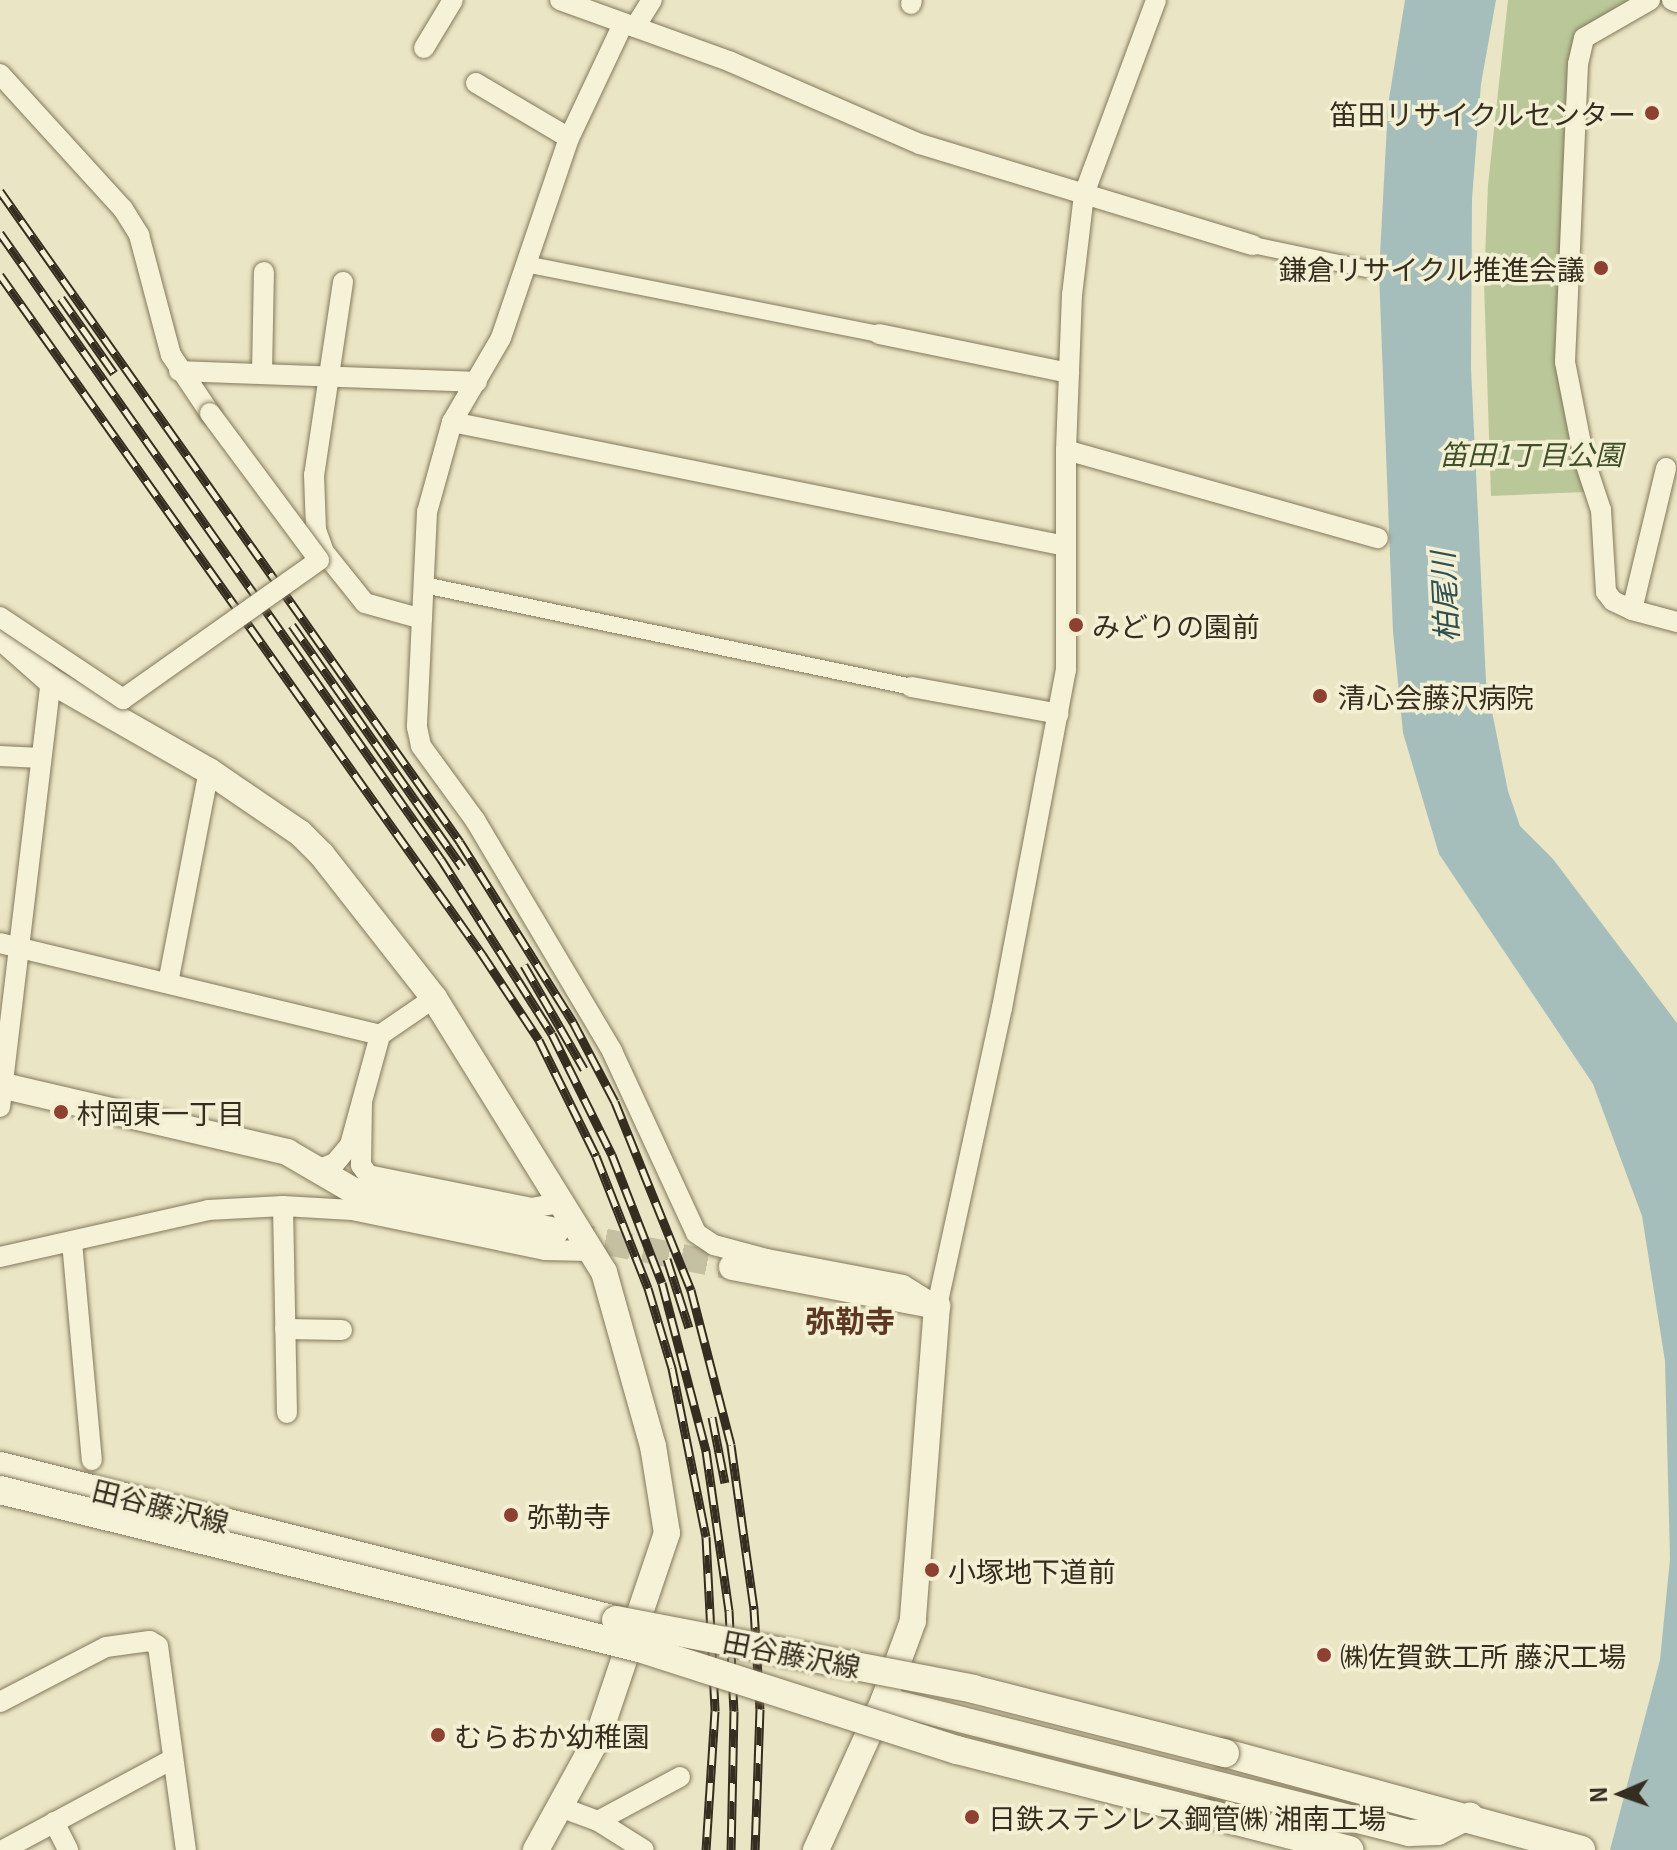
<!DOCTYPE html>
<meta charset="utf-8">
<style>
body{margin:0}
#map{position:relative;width:1677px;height:1850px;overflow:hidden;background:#eae5c4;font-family:Georgia,"Noto Sans JP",serif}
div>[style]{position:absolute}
.green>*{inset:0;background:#bac799}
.water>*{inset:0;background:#a6bebb}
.tertiary-tunnel>*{height:26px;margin-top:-13px;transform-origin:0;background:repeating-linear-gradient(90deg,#c6c0a3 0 26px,transparent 0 39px)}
.roads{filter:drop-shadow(0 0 2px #83785c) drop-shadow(0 0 2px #83785c)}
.pedestrian>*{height:16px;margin:-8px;padding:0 8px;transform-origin:8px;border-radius:8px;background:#f6f2d7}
.minor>*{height:20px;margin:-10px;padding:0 10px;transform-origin:10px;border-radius:10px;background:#f6f2d7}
.tertiary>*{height:26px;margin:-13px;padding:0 13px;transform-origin:13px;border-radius:13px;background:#f6f2d7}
.secondary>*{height:28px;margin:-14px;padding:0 14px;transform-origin:14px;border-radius:14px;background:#f6f2d7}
.rail>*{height:9px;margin-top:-4.5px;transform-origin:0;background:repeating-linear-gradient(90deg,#f2efd3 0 18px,#352d1f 0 36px);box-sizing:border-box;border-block:2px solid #352d1f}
.bridges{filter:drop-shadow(0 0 2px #83785c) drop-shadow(0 0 2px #83785c)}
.minor-bridge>*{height:20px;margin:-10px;padding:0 10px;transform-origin:10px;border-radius:10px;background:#f6f2d7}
.secondary-bridge>*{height:28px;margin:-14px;padding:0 14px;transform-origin:14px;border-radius:14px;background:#f6f2d7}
.dots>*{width:22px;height:22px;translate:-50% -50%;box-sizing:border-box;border:4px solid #f2efd3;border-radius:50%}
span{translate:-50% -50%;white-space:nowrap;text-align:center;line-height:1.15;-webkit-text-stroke:7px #f2efd3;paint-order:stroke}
.poi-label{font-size:28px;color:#352d1f}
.right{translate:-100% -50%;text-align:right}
.left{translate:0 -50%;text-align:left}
.park-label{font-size:28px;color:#3f4f27;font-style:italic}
.street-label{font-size:28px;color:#352d1f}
.water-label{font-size:30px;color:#2f5053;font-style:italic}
.neighbourhood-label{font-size:30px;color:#5e3822;font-weight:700}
.north{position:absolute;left:1581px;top:1754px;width:80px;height:80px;-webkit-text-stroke:6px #f2efd3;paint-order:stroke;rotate:268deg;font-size:22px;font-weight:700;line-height:32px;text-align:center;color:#352d1f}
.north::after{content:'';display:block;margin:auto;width:28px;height:36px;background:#352d1f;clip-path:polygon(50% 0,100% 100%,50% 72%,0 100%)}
</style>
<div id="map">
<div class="green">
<i style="clip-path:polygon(1508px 0,1635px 0,1592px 22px,1561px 290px,1585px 492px,1491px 496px,1484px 283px,1488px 185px)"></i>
</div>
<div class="water">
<i style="clip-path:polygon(1405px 0,1496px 0,1481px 84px,1472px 199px,1471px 368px,1486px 682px,1508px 791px,1520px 826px,1553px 859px,1677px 1023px,1677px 1850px,1610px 1850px,1660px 1660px,1670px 1559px,1665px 1361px,1642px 1216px,1593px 1084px,1439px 854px,1403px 733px,1393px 632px,1379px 274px,1388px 105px)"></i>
</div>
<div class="tertiary-tunnel">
<i style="left:567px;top:1234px;width:168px;rotate:11.3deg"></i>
</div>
<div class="roads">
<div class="pedestrian">
<i style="left:1253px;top:245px;width:116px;rotate:11.9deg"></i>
<i style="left:525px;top:264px;width:361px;rotate:11.2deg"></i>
<i style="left:424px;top:585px;width:498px;rotate:11.8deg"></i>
</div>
<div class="minor">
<i style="left:560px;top:0;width:182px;rotate:19.9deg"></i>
<i style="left:731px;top:62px;width:206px;rotate:23.5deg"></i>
<i style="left:920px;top:144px;width:348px;rotate:16.9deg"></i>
<i style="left:1650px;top:0;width:76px;rotate:150.1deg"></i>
<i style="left:1584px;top:38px;width:27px;rotate:103deg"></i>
<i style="left:1578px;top:64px;width:298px;rotate:92.5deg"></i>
<i style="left:1565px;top:362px;width:99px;rotate:78.9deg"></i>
<i style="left:1584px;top:459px;width:54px;rotate:71.6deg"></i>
<i style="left:1601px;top:510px;width:82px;rotate:86.5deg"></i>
<i style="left:1606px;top:592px;width:11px;rotate:52deg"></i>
<i style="left:1613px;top:601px;width:21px;rotate:25deg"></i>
<i style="left:1632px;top:610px;width:47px;rotate:14.9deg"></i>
<i style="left:1672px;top:0;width:5px;rotate:22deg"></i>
<i style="left:911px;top:4px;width:4px;rotate:-76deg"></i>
<i style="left:623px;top:24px;width:126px;rotate:115.3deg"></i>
<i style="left:569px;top:138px;width:211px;rotate:108.8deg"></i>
<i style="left:501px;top:338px;width:97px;rotate:120.3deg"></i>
<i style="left:452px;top:422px;width:93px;rotate:105.5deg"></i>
<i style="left:427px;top:512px;width:215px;rotate:92.7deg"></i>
<i style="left:417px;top:727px;width:19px;rotate:78deg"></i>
<i style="left:421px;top:746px;width:92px;rotate:53.9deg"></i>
<i style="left:475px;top:820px;width:269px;rotate:59.3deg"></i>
<i style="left:612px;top:1051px;width:200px;rotate:65.2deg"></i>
<i style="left:696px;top:1233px;width:22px;rotate:34deg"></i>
<i style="left:714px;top:1245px;width:55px;rotate:14.8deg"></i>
<i style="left:767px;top:1259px;width:138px;rotate:10.8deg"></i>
<i style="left:903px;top:1285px;width:40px;rotate:32deg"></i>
<i style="left:937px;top:1306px;width:305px;rotate:-77.7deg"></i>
<i style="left:1002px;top:1008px;width:344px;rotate:-79.3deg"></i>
<i style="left:1066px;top:670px;width:220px;rotate:-90deg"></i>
<i style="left:1066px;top:450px;width:155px;rotate:-87.8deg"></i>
<i style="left:1072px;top:295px;width:102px;rotate:-83.2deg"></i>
<i style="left:1084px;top:194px;width:207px;rotate:-69.6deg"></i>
<i style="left:635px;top:27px;width:32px;rotate:-58deg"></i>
<i style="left:424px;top:48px;width:56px;rotate:-58.9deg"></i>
<i style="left:0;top:74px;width:183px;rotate:47.7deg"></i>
<i style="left:123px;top:209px;width:31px;rotate:58deg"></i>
<i style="left:139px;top:235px;width:124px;rotate:75.1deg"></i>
<i style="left:171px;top:355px;width:70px;rotate:56.1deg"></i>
<i style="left:476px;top:83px;width:108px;rotate:30.6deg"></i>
<i style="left:343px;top:282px;width:195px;rotate:98.5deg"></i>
<i style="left:314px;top:475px;width:55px;rotate:87.9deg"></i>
<i style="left:316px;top:530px;width:23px;rotate:70deg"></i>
<i style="left:324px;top:552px;width:65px;rotate:51.2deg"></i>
<i style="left:365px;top:603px;width:59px;rotate:15.7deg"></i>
<i style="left:879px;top:334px;width:194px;rotate:11.6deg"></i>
<i style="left:179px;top:371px;width:298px;rotate:2.1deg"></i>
<i style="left:262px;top:373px;width:101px;rotate:-88.9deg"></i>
<i style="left:452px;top:422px;width:626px;rotate:11.42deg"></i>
<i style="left:1066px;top:450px;width:324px;rotate:15.8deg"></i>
<i style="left:1632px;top:610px;width:146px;rotate:-76.5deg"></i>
<i style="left:911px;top:687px;width:150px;rotate:10.3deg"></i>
<i style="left:0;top:756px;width:41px;rotate:2.8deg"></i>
<i style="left:0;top:943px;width:391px;rotate:13.6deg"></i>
<i style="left:168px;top:983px;width:216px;rotate:-79.1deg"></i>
<i style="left:362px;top:1102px;width:63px;rotate:90.9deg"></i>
<i style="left:361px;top:1165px;width:12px;rotate:55deg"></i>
<i style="left:368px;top:1175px;width:166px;rotate:11.4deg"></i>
<i style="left:531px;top:1208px;width:27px;rotate:-10deg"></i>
<i style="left:0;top:1107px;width:429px;rotate:-83.2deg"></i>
<i style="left:317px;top:1170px;width:19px;rotate:-21deg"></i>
<i style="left:335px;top:1163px;width:23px;rotate:-50deg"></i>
<i style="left:350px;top:1145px;width:114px;rotate:-74.7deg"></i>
<i style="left:380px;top:1035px;width:65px;rotate:-34.4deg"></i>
<i style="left:283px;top:1206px;width:207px;rotate:88.9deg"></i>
<i style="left:72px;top:1242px;width:219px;rotate:84.8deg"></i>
<i style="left:0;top:1257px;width:213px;rotate:-12.7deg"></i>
<i style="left:208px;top:1210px;width:75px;rotate:-3.1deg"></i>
<i style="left:283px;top:1206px;width:69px;rotate:3.3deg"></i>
<i style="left:352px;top:1210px;width:197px;rotate:11.7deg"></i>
<i style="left:545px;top:1250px;width:44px;rotate:1.3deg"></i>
<i style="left:285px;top:1329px;width:57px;rotate:1deg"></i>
<i style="left:0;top:1702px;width:119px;rotate:-27.4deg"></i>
<i style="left:106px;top:1647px;width:44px;rotate:-7.8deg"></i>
<i style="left:150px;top:1641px;width:9px;rotate:32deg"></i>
<i style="left:158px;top:1646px;width:206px;rotate:82.2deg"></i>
<i style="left:560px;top:1807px;width:40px;rotate:20.2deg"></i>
<i style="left:598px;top:1821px;width:93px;rotate:-28.2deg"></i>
<i style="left:598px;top:1821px;width:54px;rotate:32.2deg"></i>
<i style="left:54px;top:1822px;width:31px;rotate:63deg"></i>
<i style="left:3px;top:1850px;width:193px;rotate:-28.2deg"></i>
</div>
<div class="tertiary">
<i style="left:0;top:636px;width:68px;rotate:41.4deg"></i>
<i style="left:51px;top:681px;width:182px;rotate:29.7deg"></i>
<i style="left:209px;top:771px;width:110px;rotate:34.3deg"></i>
<i style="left:300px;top:833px;width:31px;rotate:45deg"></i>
<i style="left:322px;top:855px;width:182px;rotate:51.9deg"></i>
<i style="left:434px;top:998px;width:322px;rotate:58.2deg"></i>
<i style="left:604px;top:1272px;width:181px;rotate:74.3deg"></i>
<i style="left:653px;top:1446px;width:88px;rotate:80.9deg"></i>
<i style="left:667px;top:1533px;width:215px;rotate:108.7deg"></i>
<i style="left:598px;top:1737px;width:129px;rotate:118.8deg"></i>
<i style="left:0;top:1085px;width:295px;rotate:13.1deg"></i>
<i style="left:287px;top:1152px;width:78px;rotate:30.2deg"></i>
<i style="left:354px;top:1191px;width:206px;rotate:11.2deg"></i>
<i style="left:732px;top:1267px;width:209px;rotate:10.8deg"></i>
<i style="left:937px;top:1306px;width:316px;rotate:94.4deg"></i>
<i style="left:913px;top:1621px;width:84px;rotate:110.2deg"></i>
<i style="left:884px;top:1700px;width:165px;rotate:114.4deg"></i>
<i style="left:884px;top:1700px;width:542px;rotate:14.22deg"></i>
<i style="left:1409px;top:1833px;width:29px;rotate:-2deg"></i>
<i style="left:1438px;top:1832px;width:36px;rotate:-27deg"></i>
</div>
<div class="secondary">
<i style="left:0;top:1466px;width:635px;rotate:14.04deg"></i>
<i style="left:1225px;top:1753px;width:369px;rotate:15.2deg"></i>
<i style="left:1209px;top:1814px;width:145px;rotate:14.4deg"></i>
</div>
</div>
<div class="rail">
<i style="left:0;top:191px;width:797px;rotate:54.75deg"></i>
<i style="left:460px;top:842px;width:213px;rotate:57.9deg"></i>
<i style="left:573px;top:1022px;width:90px;rotate:62.3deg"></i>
<i style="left:615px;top:1102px;width:203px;rotate:68deg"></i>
<i style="left:691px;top:1290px;width:160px;rotate:75.5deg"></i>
<i style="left:731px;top:1445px;width:166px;rotate:82deg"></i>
<i style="left:754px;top:1609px;width:100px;rotate:86.6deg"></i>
<i style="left:760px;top:1709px;width:141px;rotate:92deg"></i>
<i style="left:0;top:233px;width:766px;rotate:54.84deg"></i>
<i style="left:441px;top:859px;width:207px;rotate:57.6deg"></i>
<i style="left:552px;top:1034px;width:135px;rotate:63.6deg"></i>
<i style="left:612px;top:1155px;width:137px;rotate:68.7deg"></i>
<i style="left:662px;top:1283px;width:174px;rotate:75.3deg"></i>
<i style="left:706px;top:1451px;width:161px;rotate:81.8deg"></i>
<i style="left:729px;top:1610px;width:101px;rotate:87.2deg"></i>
<i style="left:734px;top:1711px;width:139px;rotate:91.2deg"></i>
<i style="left:0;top:275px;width:833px;rotate:54.63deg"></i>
<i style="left:482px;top:954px;width:103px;rotate:56.5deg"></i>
<i style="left:539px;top:1040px;width:129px;rotate:63.8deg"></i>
<i style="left:596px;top:1156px;width:142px;rotate:68.5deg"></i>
<i style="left:648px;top:1288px;width:84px;rotate:73.3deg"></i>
<i style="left:672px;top:1368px;width:172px;rotate:78.6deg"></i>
<i style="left:706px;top:1537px;width:174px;rotate:87deg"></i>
<i style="left:715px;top:1711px;width:139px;rotate:93.7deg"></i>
<i style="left:61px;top:298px;width:92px;rotate:54.8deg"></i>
<i style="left:292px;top:625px;width:296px;rotate:54.9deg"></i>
<i style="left:524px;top:965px;width:120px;rotate:60deg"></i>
<i style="left:667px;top:1259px;width:72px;rotate:72.3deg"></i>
<i style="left:712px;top:1417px;width:67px;rotate:78.9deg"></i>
</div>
<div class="bridges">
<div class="minor-bridge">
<i style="left:0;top:617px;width:148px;rotate:33.7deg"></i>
<i style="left:123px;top:699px;width:240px;rotate:-35.3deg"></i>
<i style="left:319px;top:560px;width:183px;rotate:-126.6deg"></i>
</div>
<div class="secondary-bridge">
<i style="left:0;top:1490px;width:658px;rotate:13.89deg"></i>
<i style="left:639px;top:1648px;width:334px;rotate:17.8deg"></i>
<i style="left:957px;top:1750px;width:260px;rotate:14.3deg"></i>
<i style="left:616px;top:1620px;width:364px;rotate:10.9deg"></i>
<i style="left:973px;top:1689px;width:260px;rotate:14.3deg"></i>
</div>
</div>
<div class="dots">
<i style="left:1652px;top:113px;background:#8e4031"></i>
<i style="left:1601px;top:268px;background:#8e4031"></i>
<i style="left:1076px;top:625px;background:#8e4031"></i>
<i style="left:1320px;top:696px;background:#8e4031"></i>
<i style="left:61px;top:1112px;background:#8e4031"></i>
<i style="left:511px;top:1515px;background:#8e4031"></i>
<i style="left:932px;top:1570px;background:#8e4031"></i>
<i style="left:1324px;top:1655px;background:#8e4031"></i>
<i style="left:438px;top:1735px;background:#8e4031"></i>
<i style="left:972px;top:1817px;background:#8e4031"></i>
</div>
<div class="poi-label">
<span class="right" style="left:1636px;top:113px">笛田リサイクルセンター</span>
<span class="right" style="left:1585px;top:268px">鎌倉リサイクル推進会議</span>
<span class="left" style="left:1092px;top:625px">みどりの園前</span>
<span class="left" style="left:1338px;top:696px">清心会藤沢病院</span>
<span class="left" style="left:77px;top:1112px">村岡東一丁目</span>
<span class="left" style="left:527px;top:1515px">弥勒寺</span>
<span class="left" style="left:948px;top:1570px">小塚地下道前</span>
<span class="left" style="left:1340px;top:1655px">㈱佐賀鉄工所 藤沢工場</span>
<span class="left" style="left:454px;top:1735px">むらおか幼稚園</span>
<span class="left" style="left:988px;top:1817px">日鉄ステンレス鋼管㈱ 湘南工場</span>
</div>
<div class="park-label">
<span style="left:1531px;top:453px">笛田1丁目公園</span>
</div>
<div class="street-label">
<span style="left:161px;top:1505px;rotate:14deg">田谷藤沢線</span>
<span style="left:792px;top:1653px;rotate:11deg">田谷藤沢線</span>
</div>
<div class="water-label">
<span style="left:1443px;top:597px;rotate:-93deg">柏尾川</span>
</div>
<div class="neighbourhood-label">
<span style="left:850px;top:1319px">弥勒寺</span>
</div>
<div class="north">N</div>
</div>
